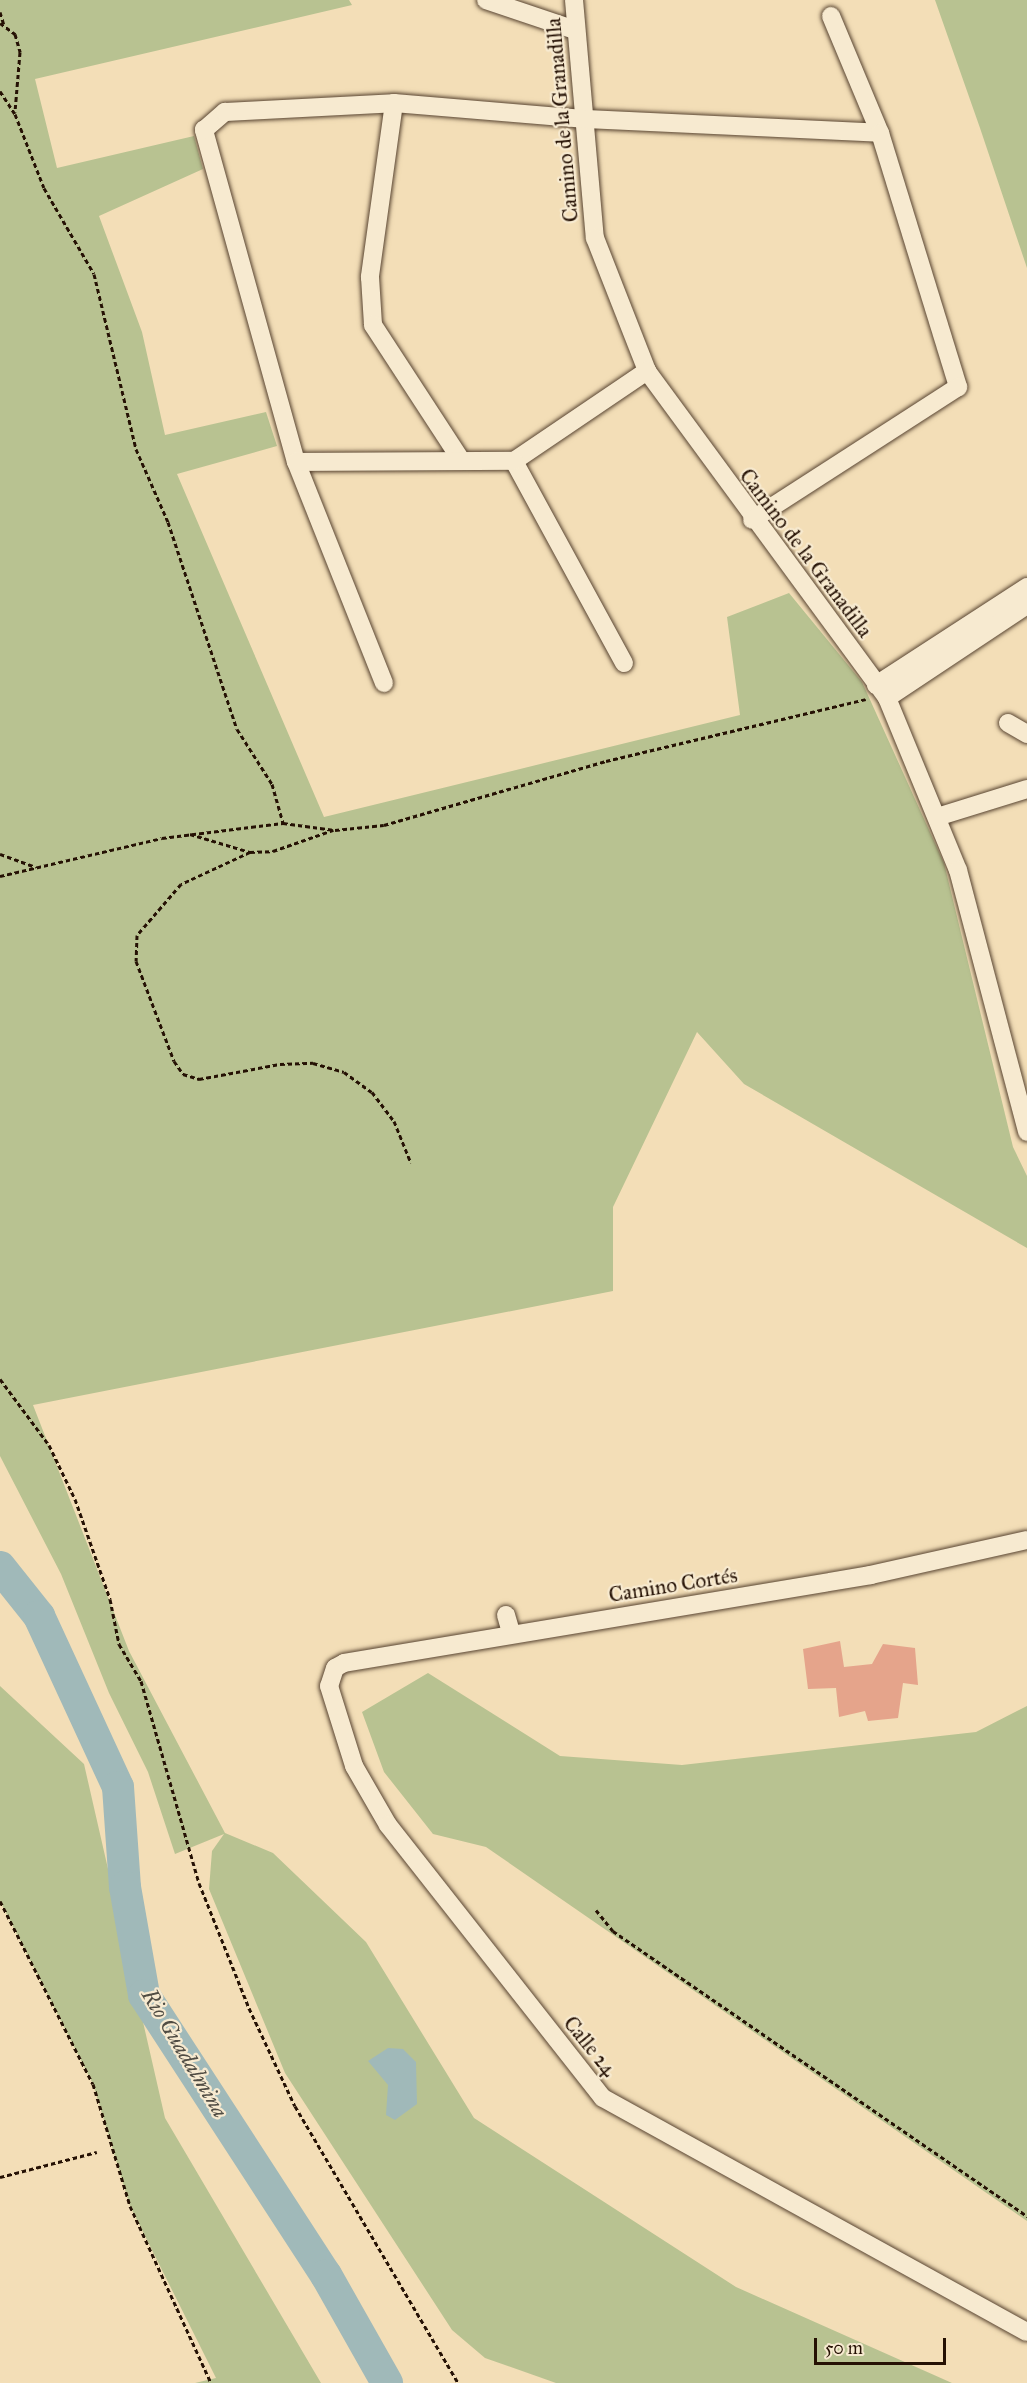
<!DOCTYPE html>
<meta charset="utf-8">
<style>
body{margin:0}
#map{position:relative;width:1027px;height:2383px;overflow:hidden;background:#f3deb7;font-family:"IM FELL Great Primer",serif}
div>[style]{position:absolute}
.green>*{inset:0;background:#b8c291}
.water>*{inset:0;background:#a0b9b9}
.river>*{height:32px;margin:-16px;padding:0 16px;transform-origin:16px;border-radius:16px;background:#a0b9b9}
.building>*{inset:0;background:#e5a48b}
.path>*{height:3px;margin-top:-1.5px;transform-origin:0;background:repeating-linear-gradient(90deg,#251104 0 4.5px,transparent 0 7.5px)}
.roads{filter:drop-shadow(0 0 2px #584431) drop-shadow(0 0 2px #584431)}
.minor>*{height:18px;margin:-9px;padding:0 9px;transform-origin:9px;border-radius:9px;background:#f7ead0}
span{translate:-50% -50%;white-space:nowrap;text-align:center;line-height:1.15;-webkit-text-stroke:4.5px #f7ead0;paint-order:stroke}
.street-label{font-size:21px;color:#251104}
.water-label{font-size:22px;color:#504c43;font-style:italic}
.scale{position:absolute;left:814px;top:2338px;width:132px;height:27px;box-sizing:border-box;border:3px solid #251104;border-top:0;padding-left:8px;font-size:18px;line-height:21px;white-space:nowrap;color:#251104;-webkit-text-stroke:4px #f7ead0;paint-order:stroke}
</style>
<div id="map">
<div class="green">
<i style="clip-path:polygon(0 0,349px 0,352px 5px,35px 79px,57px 168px,194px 136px,203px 169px,99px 216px,142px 332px,165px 435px,266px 412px,277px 446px,177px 474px,324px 817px,740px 715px,727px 617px,789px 593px,862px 682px,944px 863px,1013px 1147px,1027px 1176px,1027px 1248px,744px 1084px,697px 1032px,613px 1207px,613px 1291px,33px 1405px,129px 1651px,225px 1833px,273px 1853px,366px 1942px,474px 2118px,736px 2287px,952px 2383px,556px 2383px,485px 2358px,452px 2330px,285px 2073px,209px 1889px,212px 1851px,224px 1834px,175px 1854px,148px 1772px,109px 1693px,61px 1574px,0 1456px)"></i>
<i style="clip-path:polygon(935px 0,1027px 0,1027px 268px,980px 128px)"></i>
<i style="clip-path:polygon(428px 1673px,560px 1756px,682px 1765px,976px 1732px,1027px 1706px,1027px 2221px,486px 1847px,433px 1834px,384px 1772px,362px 1712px)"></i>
<i style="clip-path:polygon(0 1686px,84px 1764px,165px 2118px,321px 2383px,195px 2383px,216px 2378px,130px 2206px,93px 2084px,0 1901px)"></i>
</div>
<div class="water">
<i style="clip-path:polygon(388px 2048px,403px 2049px,416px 2062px,417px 2104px,395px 2120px,386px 2115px,388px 2085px,368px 2061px)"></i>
</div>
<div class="river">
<i style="left:0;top:1567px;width:63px;rotate:51.5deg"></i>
<i style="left:39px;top:1616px;width:188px;rotate:65.2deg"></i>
<i style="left:118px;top:1787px;width:100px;rotate:86deg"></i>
<i style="left:125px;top:1887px;width:110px;rotate:80deg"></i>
<i style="left:144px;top:1995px;width:334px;rotate:57deg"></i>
<i style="left:326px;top:2275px;width:124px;rotate:60.5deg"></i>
</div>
<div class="building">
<i style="clip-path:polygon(840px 1641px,844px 1667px,872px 1664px,883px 1644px,915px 1648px,918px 1685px,903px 1683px,898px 1718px,868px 1721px,865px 1711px,839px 1717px,836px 1688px,808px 1689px,803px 1649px)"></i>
</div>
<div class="path">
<i style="left:0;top:12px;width:14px;rotate:73deg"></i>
<i style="left:0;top:23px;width:19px;rotate:36deg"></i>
<i style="left:15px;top:34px;width:19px;rotate:74deg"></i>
<i style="left:20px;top:52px;width:60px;rotate:94.8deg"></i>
<i style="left:0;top:91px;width:27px;rotate:57deg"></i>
<i style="left:15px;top:114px;width:79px;rotate:68.6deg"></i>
<i style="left:44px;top:188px;width:99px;rotate:59.8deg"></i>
<i style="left:94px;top:274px;width:180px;rotate:76.5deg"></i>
<i style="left:136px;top:449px;width:80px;rotate:66.3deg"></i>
<i style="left:168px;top:522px;width:218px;rotate:71.6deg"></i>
<i style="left:237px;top:729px;width:65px;rotate:57.5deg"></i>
<i style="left:272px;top:784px;width:41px;rotate:74.2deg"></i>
<i style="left:190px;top:834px;width:63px;rotate:16.7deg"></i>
<i style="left:250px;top:852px;width:23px;rotate:-2deg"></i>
<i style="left:273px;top:851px;width:64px;rotate:-19.3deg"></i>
<i style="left:250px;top:852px;width:76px;rotate:155.1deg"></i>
<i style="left:181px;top:884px;width:67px;rotate:130.8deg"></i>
<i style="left:137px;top:935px;width:26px;rotate:92deg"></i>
<i style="left:136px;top:961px;width:107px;rotate:69.2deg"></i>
<i style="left:174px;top:1061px;width:16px;rotate:55deg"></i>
<i style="left:183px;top:1074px;width:17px;rotate:17deg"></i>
<i style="left:199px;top:1079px;width:82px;rotate:-10.5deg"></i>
<i style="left:280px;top:1064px;width:33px;rotate:-2deg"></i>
<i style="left:313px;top:1063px;width:32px;rotate:16deg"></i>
<i style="left:344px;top:1072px;width:34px;rotate:36deg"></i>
<i style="left:372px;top:1092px;width:36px;rotate:53deg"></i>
<i style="left:394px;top:1121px;width:45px;rotate:68deg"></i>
<i style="left:0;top:854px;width:38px;rotate:20deg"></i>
<i style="left:0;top:876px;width:166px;rotate:-13.2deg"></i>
<i style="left:162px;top:838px;width:122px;rotate:-7.1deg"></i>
<i style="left:283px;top:823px;width:52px;rotate:7.7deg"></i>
<i style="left:335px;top:830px;width:49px;rotate:-5.8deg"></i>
<i style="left:384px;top:825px;width:231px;rotate:-16.1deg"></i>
<i style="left:606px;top:761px;width:267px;rotate:-13.4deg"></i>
<i style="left:0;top:1379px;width:82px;rotate:53.4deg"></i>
<i style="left:49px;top:1445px;width:60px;rotate:64.3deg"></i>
<i style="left:75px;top:1499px;width:106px;rotate:70.7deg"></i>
<i style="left:110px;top:1599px;width:46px;rotate:78.7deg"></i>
<i style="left:119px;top:1644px;width:43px;rotate:59.3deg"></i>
<i style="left:141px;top:1681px;width:210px;rotate:74deg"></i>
<i style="left:199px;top:1883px;width:135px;rotate:68.2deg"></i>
<i style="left:249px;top:2008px;width:108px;rotate:64.9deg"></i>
<i style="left:295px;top:2106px;width:321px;rotate:59.5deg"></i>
<i style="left:0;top:1901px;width:205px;rotate:63.1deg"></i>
<i style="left:93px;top:2084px;width:127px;rotate:73.1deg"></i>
<i style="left:130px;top:2206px;width:195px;rotate:65.4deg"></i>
<i style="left:596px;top:1910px;width:27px;rotate:51deg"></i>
<i style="left:613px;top:1931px;width:503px;rotate:34.54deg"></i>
<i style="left:0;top:2177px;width:100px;rotate:-14.5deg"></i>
</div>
<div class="roads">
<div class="minor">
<i style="left:486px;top:0;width:94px;rotate:18.6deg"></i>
<i style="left:574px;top:0;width:239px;rotate:85deg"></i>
<i style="left:595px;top:238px;width:143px;rotate:68.6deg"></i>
<i style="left:647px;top:371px;width:406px;rotate:53.7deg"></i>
<i style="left:887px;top:698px;width:186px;rotate:67.6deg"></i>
<i style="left:958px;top:870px;width:271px;rotate:75.2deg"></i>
<i style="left:831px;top:16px;width:127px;rotate:67.3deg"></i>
<i style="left:394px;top:103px;width:193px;rotate:4.8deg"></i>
<i style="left:586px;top:119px;width:294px;rotate:2.7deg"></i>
<i style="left:880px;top:133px;width:266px;rotate:72.9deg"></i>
<i style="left:958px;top:387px;width:245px;rotate:147.2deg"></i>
<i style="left:296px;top:462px;width:345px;rotate:-105.5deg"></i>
<i style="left:204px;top:130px;width:28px;rotate:-41deg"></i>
<i style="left:225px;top:112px;width:169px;rotate:-3deg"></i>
<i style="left:394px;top:103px;width:176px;rotate:97.9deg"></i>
<i style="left:370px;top:277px;width:48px;rotate:86.4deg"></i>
<i style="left:373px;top:325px;width:161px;rotate:56.9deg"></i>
<i style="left:624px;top:663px;width:230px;rotate:-118.6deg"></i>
<i style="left:514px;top:461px;width:161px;rotate:-34.1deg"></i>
<i style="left:384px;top:683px;width:238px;rotate:-111.7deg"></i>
<i style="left:296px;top:462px;width:218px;rotate:-0.3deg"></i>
<i style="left:876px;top:685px;width:180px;rotate:-33deg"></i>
<i style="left:887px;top:698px;width:168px;rotate:-33.6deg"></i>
<i style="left:1008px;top:723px;width:22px;rotate:30deg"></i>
<i style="left:937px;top:817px;width:94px;rotate:-17.3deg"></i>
<i style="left:1027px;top:1540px;width:160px;rotate:167.4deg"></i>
<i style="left:871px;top:1575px;width:534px;rotate:170.52deg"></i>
<i style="left:344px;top:1663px;width:10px;rotate:151deg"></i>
<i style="left:335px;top:1668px;width:19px;rotate:108deg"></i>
<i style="left:329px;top:1686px;width:84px;rotate:72.6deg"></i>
<i style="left:354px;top:1766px;width:68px;rotate:60deg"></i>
<i style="left:388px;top:1825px;width:347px;rotate:51.8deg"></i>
<i style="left:603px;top:2098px;width:484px;rotate:28.9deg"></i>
<i style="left:506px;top:1615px;width:19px;rotate:74deg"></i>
</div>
</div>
<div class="street-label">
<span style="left:562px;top:120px;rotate:-95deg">Camino de la Granadilla</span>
<span style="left:806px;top:553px;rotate:53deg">Camino de la Granadilla</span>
<span style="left:673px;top:1585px;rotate:-9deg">Camino Cortés</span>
<span style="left:590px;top:2046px;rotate:51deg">Calle 24</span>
</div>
<div class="water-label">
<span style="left:185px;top:2053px;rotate:59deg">Rio Guadalmina</span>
</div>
<div class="scale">50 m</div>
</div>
